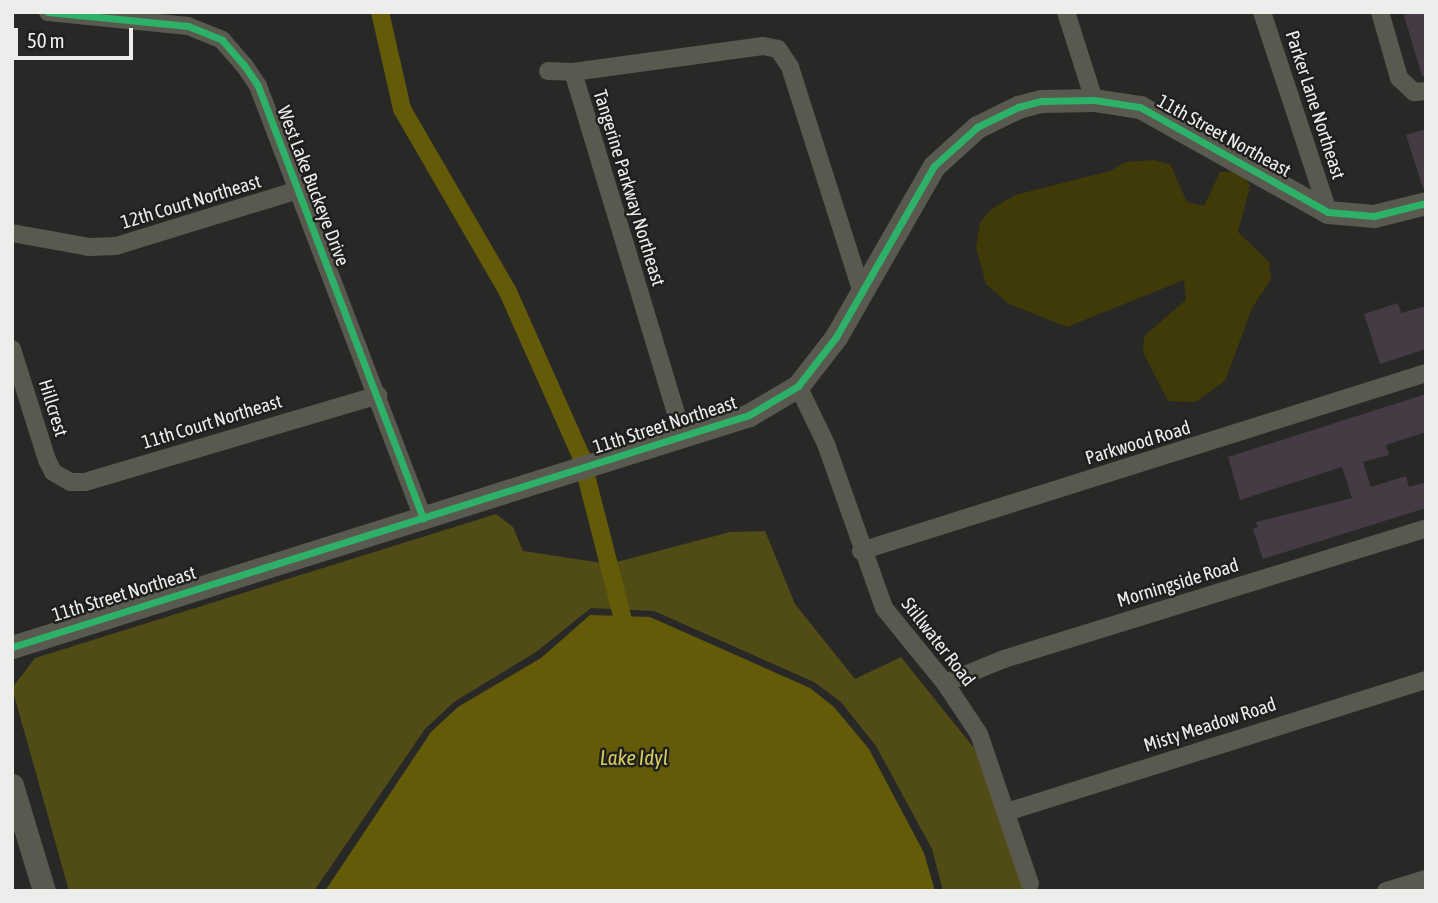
<!DOCTYPE html>
<style>
body{margin:0}
#map{position:relative;width:1438px;height:903px;overflow:hidden;background:#282827;font-family:"Asap Condensed",sans-serif}
div>[style]{position:absolute}
.green>*{inset:0;background:#3f3a08}
.forest>*{inset:0;background:#514b16}
.water>*{inset:0;background:#635b08}
.canal>*{height:18px;margin:-9px;padding:0 9px;transform-origin:9px;border-radius:9px;background:#635b08}
.building>*{inset:0;background:#443b45}
.minor>*{height:18px;margin:-9px;padding:0 9px;transform-origin:9px;border-radius:9px;background:#5a5950}
.tertiary>*{height:23px;margin:-11.5px;padding:0 11.5px;transform-origin:11.5px;border-radius:11.5px;background:#5a5950}
.cycleway>*{height:7px;margin:-3.5px;padding:0 3.5px;transform-origin:3.5px;border-radius:3.5px;background:#2db169}
span{translate:-50% -50%;white-space:nowrap;text-align:center;line-height:1.15;-webkit-text-stroke:5px #1f1f1d;paint-order:stroke}
.street-label{font-size:19px;color:#ededec}
.water-label{font-size:21px;color:#d7cc60;font-style:italic}
.frame{position:absolute;inset:0;border:14px solid #ededec;pointer-events:none}
.scale{position:absolute;left:14px;top:28px;width:119px;height:32px;box-sizing:border-box;border:4px solid #ededec;border-top:0;padding-left:9px;font-size:21px;line-height:24px;white-space:nowrap;color:#ededec;-webkit-text-stroke:5px #1f1f1d;paint-order:stroke}
</style>
<div id="map">
<div class="green">
<i style="clip-path:polygon(1153px 160px,1170px 164px,1187px 202px,1204px 206px,1220px 172px,1241px 172px,1250px 186px,1238px 232px,1269px 262px,1271px 279px,1252px 308px,1225px 381px,1195px 402px,1168px 401px,1143px 352px,1144px 336px,1186px 300px,1184px 280px,1067px 327px,1009px 304px,986px 284px,976px 247px,980px 223px,990px 210px,1015px 195px,1110px 171px,1126px 162px)"></i>
</div>
<div class="forest">
<i style="clip-path:polygon(496px 514px,513px 527px,523px 551px,609px 564px,730px 532px,765px 531px,795px 604px,855px 679px,901px 657px,974px 748px,1035px 891px,943px 891px,932px 849px,876px 746px,841px 702px,814px 682px,654px 611px,591px 608px,536px 652px,454px 702px,425px 729px,314px 891px,69px 891px,12px 688px,35px 658px)"></i>
</div>
<div class="water">
<i style="clip-path:polygon(590px 615px,650px 617px,810px 688px,834px 707px,869px 749px,924px 853px,935px 891px,325px 891px,431px 732px,458px 707px,541px 658px)"></i>
</div>
<div class="canal">
<i style="left:380px;top:12px;width:99px;rotate:77.2deg"></i>
<i style="left:402px;top:109px;width:211px;rotate:59.9deg"></i>
<i style="left:508px;top:292px;width:180px;rotate:66deg"></i>
<i style="left:581px;top:456px;width:165px;rotate:75.6deg"></i>
</div>
<div class="building">
<i style="clip-path:polygon(1403px 12px,1426px 12px,1426px 76px,1422px 76px)"></i>
<i style="clip-path:polygon(1426px 129px,1426px 188px,1423px 188px,1406px 135px)"></i>
<i style="clip-path:polygon(1398px 303px,1401px 313px,1426px 306px,1426px 349px,1380px 364px,1364px 314px)"></i>
<i style="clip-path:polygon(1426px 394px,1426px 432px,1386px 445px,1389px 455px,1363px 462px,1371px 487px,1406px 476px,1409px 487px,1426px 482px,1426px 508px,1263px 559px,1253px 529px,1258px 527px,1256px 522px,1352px 498px,1342px 467px,1240px 500px,1228px 457px)"></i>
</div>
<div class="minor">
<i style="left:48px;top:12px;width:141px;rotate:5.7deg"></i>
<i style="left:188px;top:26px;width:37px;rotate:22deg"></i>
<i style="left:222px;top:40px;width:33px;rotate:49deg"></i>
<i style="left:244px;top:65px;width:25px;rotate:56deg"></i>
<i style="left:258px;top:86px;width:463px;rotate:69.1deg"></i>
<i style="left:1066px;top:12px;width:92px;rotate:72.3deg"></i>
<i style="left:1262px;top:12px;width:211px;rotate:71.7deg"></i>
<i style="left:1380px;top:12px;width:69px;rotate:73.9deg"></i>
<i style="left:1399px;top:78px;width:21px;rotate:43deg"></i>
<i style="left:1414px;top:92px;width:12px;rotate:-5deg"></i>
<i style="left:548px;top:71px;width:25px;rotate:2deg"></i>
<i style="left:573px;top:72px;width:192px;rotate:-7.8deg"></i>
<i style="left:763px;top:46px;width:15px;rotate:11deg"></i>
<i style="left:778px;top:49px;width:22px;rotate:56deg"></i>
<i style="left:790px;top:67px;width:233px;rotate:72.3deg"></i>
<i style="left:573px;top:72px;width:381px;rotate:73.2deg"></i>
<i style="left:12px;top:233px;width:78px;rotate:10.3deg"></i>
<i style="left:89px;top:247px;width:27px;rotate:-2deg"></i>
<i style="left:116px;top:246px;width:190px;rotate:-17.1deg"></i>
<i style="left:12px;top:349px;width:116px;rotate:72.5deg"></i>
<i style="left:47px;top:460px;width:13px;rotate:63deg"></i>
<i style="left:53px;top:472px;width:20px;rotate:30deg"></i>
<i style="left:70px;top:482px;width:15px"></i>
<i style="left:85px;top:482px;width:306px;rotate:-16.5deg"></i>
<i style="left:798px;top:386px;width:64px;rotate:64.2deg"></i>
<i style="left:826px;top:444px;width:174px;rotate:70.5deg"></i>
<i style="left:884px;top:608px;width:97px;rotate:50.9deg"></i>
<i style="left:945px;top:683px;width:61px;rotate:56.3deg"></i>
<i style="left:979px;top:734px;width:158px;rotate:71.2deg"></i>
<i style="left:861px;top:551px;width:592px;rotate:-17.49deg"></i>
<i style="left:945px;top:683px;width:64px;rotate:-22.1deg"></i>
<i style="left:1004px;top:659px;width:442px;rotate:-17.2deg"></i>
<i style="left:1007px;top:812px;width:439px;rotate:-17.5deg"></i>
<i style="left:1386px;top:891px;width:42px;rotate:-16.7deg"></i>
</div>
<div class="tertiary">
<i style="left:12px;top:647px;width:773px;rotate:-17.47deg"></i>
<i style="left:749px;top:415px;width:57px;rotate:-30.6deg"></i>
<i style="left:798px;top:386px;width:62px;rotate:-52.2deg"></i>
<i style="left:836px;top:337px;width:197px;rotate:-60.2deg"></i>
<i style="left:934px;top:166px;width:58px;rotate:-42.2deg"></i>
<i style="left:977px;top:127px;width:46px;rotate:-26deg"></i>
<i style="left:1018px;top:107px;width:24px;rotate:-15deg"></i>
<i style="left:1041px;top:101px;width:53px;rotate:-1.1deg"></i>
<i style="left:1094px;top:100px;width:47px;rotate:8.7deg"></i>
<i style="left:1140px;top:107px;width:215px;rotate:29.2deg"></i>
<i style="left:1328px;top:212px;width:46px;rotate:5deg"></i>
<i style="left:1374px;top:216px;width:54px;rotate:-14deg"></i>
<i style="left:12px;top:785px;width:111px;rotate:73.2deg"></i>
</div>
<div class="cycleway">
<i style="left:48px;top:12px;width:141px;rotate:5.7deg"></i>
<i style="left:188px;top:26px;width:37px;rotate:22deg"></i>
<i style="left:222px;top:40px;width:33px;rotate:49deg"></i>
<i style="left:244px;top:65px;width:25px;rotate:56deg"></i>
<i style="left:258px;top:86px;width:463px;rotate:69.1deg"></i>
<i style="left:12px;top:647px;width:773px;rotate:-17.47deg"></i>
<i style="left:749px;top:415px;width:57px;rotate:-30.6deg"></i>
<i style="left:798px;top:386px;width:62px;rotate:-52.2deg"></i>
<i style="left:836px;top:337px;width:197px;rotate:-60.2deg"></i>
<i style="left:934px;top:166px;width:58px;rotate:-42.2deg"></i>
<i style="left:977px;top:127px;width:46px;rotate:-26deg"></i>
<i style="left:1018px;top:107px;width:24px;rotate:-15deg"></i>
<i style="left:1041px;top:101px;width:53px;rotate:-1.1deg"></i>
<i style="left:1094px;top:100px;width:47px;rotate:8.7deg"></i>
<i style="left:1140px;top:107px;width:215px;rotate:29.2deg"></i>
<i style="left:1328px;top:212px;width:46px;rotate:5deg"></i>
<i style="left:1374px;top:216px;width:54px;rotate:-14deg"></i>
</div>
<div class="street-label">
<span style="left:1315px;top:105px;rotate:72deg">Parker Lane Northeast</span>
<span style="left:1224px;top:136px;rotate:29deg">11th Street Northeast</span>
<span style="left:313px;top:186px;rotate:69deg">West Lake Buckeye Drive</span>
<span style="left:629px;top:188px;rotate:73deg">Tangerine Parkway Northeast</span>
<span style="left:191px;top:202px;rotate:-17deg">12th Court Northeast</span>
<span style="left:53px;top:408px;rotate:73deg">Hillcrest</span>
<span style="left:212px;top:422px;rotate:-17deg">11th Court Northeast</span>
<span style="left:665px;top:425px;rotate:-18deg">11th Street Northeast</span>
<span style="left:1138px;top:443px;rotate:-17deg">Parkwood Road</span>
<span style="left:1178px;top:583px;rotate:-17deg">Morningside Road</span>
<span style="left:124px;top:594px;rotate:-17deg">11th Street Northeast</span>
<span style="left:938px;top:642px;rotate:52deg">Stillwater Road</span>
<span style="left:1210px;top:725px;rotate:-18deg">Misty Meadow Road</span>
</div>
<div class="water-label">
<span style="left:634px;top:757px">Lake Idyl</span>
</div>
<div class="frame"></div>
<div class="scale">50 m</div>
</div>
